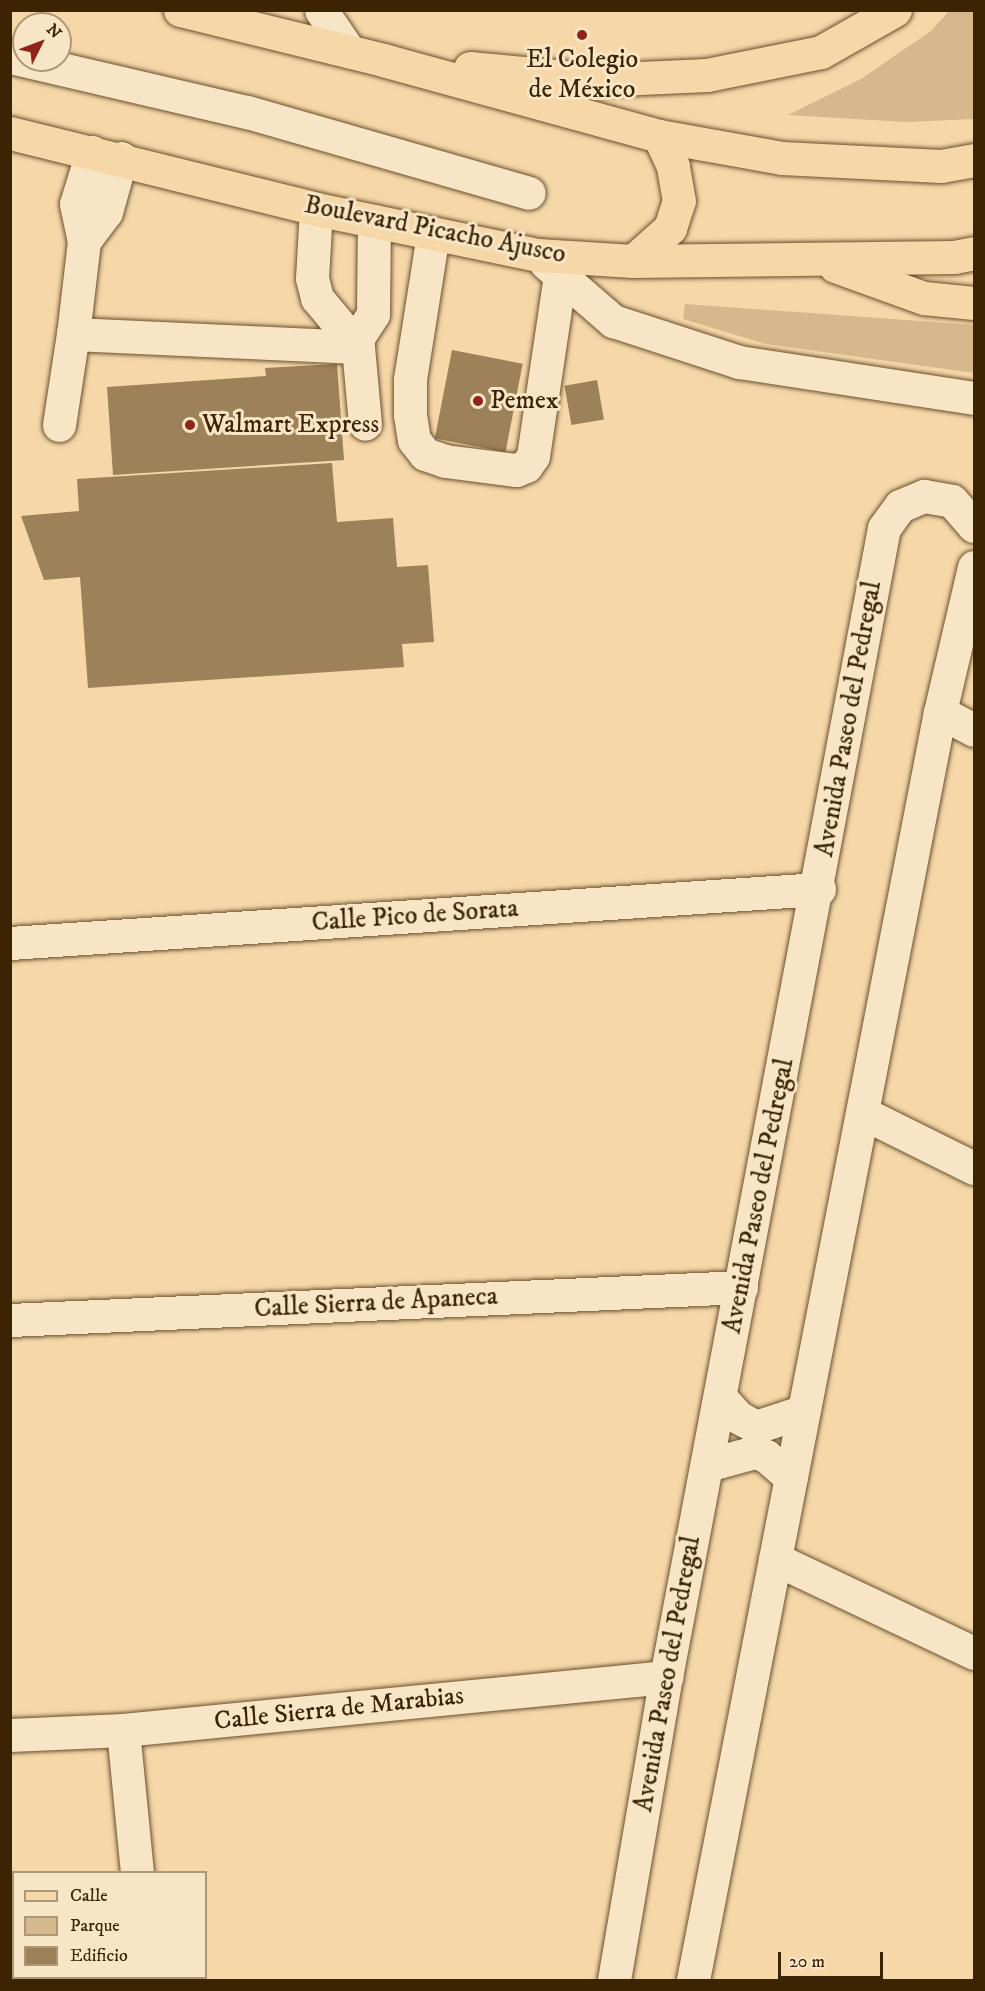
<!DOCTYPE html>
<meta charset="utf-8">
<style>
body{margin:0}
#map{position:relative;width:985px;height:1991px;overflow:hidden;background:#f5d7a8;font-family:"IM FELL DW Pica",serif}
div>[style]{position:absolute}
.green>*{inset:0;background:#d5b88c}
.building>*{inset:0;background:#9c8159;transform-origin:0 0}
.roads{filter:drop-shadow(0 0 2px #6a502d) drop-shadow(0 0 2px #6a502d)}
.minor>*{height:33px;margin:-16.5px;padding:0 16.5px;transform-origin:16.5px;border-radius:16.5px;background:#f8e5c6}
.major>*{height:33px;margin:-16.5px;padding:0 16.5px;transform-origin:16.5px;border-radius:16.5px;background:#f5d7a8}
.dots>*{width:16px;height:16px;translate:-50% -50%;box-sizing:border-box;border:3px solid #f8e5c6;border-radius:50%}
span{translate:-50% -50%;white-space:nowrap;text-align:center;line-height:1.15;-webkit-text-stroke:6px #f8e5c6;paint-order:stroke}
.poi-label{font-size:26px;color:#3b2304}
.left{translate:0 -50%;text-align:left}
.street-label{font-size:26px;color:#3b2304}
.frame{position:absolute;inset:0;border:12px solid #3b2304;pointer-events:none}
.legend{position:absolute;left:12px;top:1871px;width:195px;height:108px;box-sizing:border-box;background:#f8e5c6;border:2px solid #ac9778;margin:0;padding:8px 10px;list-style:none;font-size:18px;color:#3b2304}
.legend li{display:flex;align-items:center;gap:12px;height:30px}
.legend b{width:30px;border:2px solid #ac9778}
.north{position:absolute;left:12px;top:12px;width:60px;height:60px;box-sizing:border-box;background:#f8e5c6;border:2px solid #ac9778;border-radius:50%;rotate:48deg;font-size:16px;font-weight:700;line-height:24px;text-align:center;color:#3b2304}
.north::after{content:'';display:block;margin:auto;width:21px;height:27px;background:#8f2418;clip-path:polygon(50% 0,100% 100%,50% 72%,0 100%)}
.scale{position:absolute;left:778px;top:1952px;width:105px;height:27px;box-sizing:border-box;border:3px solid #3b2304;border-top:0;padding-left:8px;font-size:18px;line-height:21px;white-space:nowrap;color:#3b2304;-webkit-text-stroke:4px #f8e5c6;paint-order:stroke}
</style>
<div id="map">
<div class="green">
<i style="clip-path:polygon(950px 10px,974px 11px,974px 119px,906px 122px,788px 115px,861px 79px,931px 31px)"></i>
<i style="clip-path:polygon(685px 304px,974px 325px,974px 373px,766px 344px,683px 319px)"></i>
</div>
<div class="building">
<i style="left:452px;top:350px;width:72px;height:90px;rotate:11deg"></i>
<i style="clip-path:polygon(337px 364px,344px 460px,113px 475px,107px 387px,266px 376px,265px 368px)"></i>
<i style="left:597px;top:380px;width:40px;height:33px;rotate:80deg"></i>
<i style="clip-path:polygon(332px 463px,337px 522px,393px 518px,397px 567px,428px 565px,434px 642px,402px 644px,404px 667px,88px 688px,80px 577px,44px 580px,21px 516px,79px 511px,77px 479px)"></i>
</div>
<div class="roads">
<div class="minor">
<i style="left:321px;top:10px;width:50px;rotate:55.7deg"></i>
<i style="left:10px;top:57px;width:243px;rotate:13.1deg"></i>
<i style="left:247px;top:112px;width:293px;rotate:16deg"></i>
<i style="left:92px;top:152px;width:54px;rotate:107.1deg"></i>
<i style="left:76px;top:204px;width:38px;rotate:78deg"></i>
<i style="left:84px;top:241px;width:94px;rotate:96.7deg"></i>
<i style="left:73px;top:334px;width:285px;rotate:2.6deg"></i>
<i style="left:316px;top:209px;width:69px;rotate:93.3deg"></i>
<i style="left:312px;top:278px;width:21px;rotate:76deg"></i>
<i style="left:317px;top:298px;width:64px;rotate:50.1deg"></i>
<i style="left:358px;top:347px;width:77px;rotate:84.8deg"></i>
<i style="left:433px;top:234px;width:147px;rotate:99deg"></i>
<i style="left:410px;top:379px;width:36px;rotate:90deg"></i>
<i style="left:410px;top:415px;width:25px;rotate:81deg"></i>
<i style="left:414px;top:440px;width:18px;rotate:52deg"></i>
<i style="left:425px;top:454px;width:21px;rotate:19deg"></i>
<i style="left:445px;top:461px;width:72px;rotate:7.2deg"></i>
<i style="left:516px;top:470px;width:11px;rotate:-22deg"></i>
<i style="left:526px;top:466px;width:12px;rotate:-55deg"></i>
<i style="left:533px;top:456px;width:183px;rotate:-81.5deg"></i>
<i style="left:84px;top:241px;width:36px;rotate:-53deg"></i>
<i style="left:106px;top:212px;width:56px;rotate:-74.5deg"></i>
<i style="left:546px;top:263px;width:89px;rotate:40.9deg"></i>
<i style="left:613px;top:321px;width:133px;rotate:18deg"></i>
<i style="left:739px;top:362px;width:238px;rotate:8.7deg"></i>
<i style="left:355px;top:342px;width:33px;rotate:-57deg"></i>
<i style="left:373px;top:314px;width:93px;rotate:-89.4deg"></i>
<i style="left:59px;top:425px;width:92px;rotate:-81.3deg"></i>
<i style="left:940px;top:712px;width:38px;rotate:28deg"></i>
<i style="left:10px;top:943px;width:811px;rotate:-3.82deg"></i>
<i style="left:863px;top:1113px;width:124px;rotate:26.4deg"></i>
<i style="left:10px;top:1320px;width:732px;rotate:-2.58deg"></i>
<i style="left:720px;top:1397px;width:27px;rotate:48deg"></i>
<i style="left:738px;top:1417px;width:21px;rotate:29deg"></i>
<i style="left:756px;top:1427px;width:47px;rotate:-18.4deg"></i>
<i style="left:707px;top:1465px;width:50px;rotate:-15.2deg"></i>
<i style="left:755px;top:1452px;width:12px;rotate:20deg"></i>
<i style="left:766px;top:1456px;width:33px;rotate:41deg"></i>
<i style="left:775px;top:1559px;width:220px;rotate:25.3deg"></i>
<i style="left:123px;top:1730px;width:143px;rotate:84.4deg"></i>
<i style="left:10px;top:1735px;width:113px;rotate:-2.5deg"></i>
<i style="left:123px;top:1730px;width:546px;rotate:-5.57deg"></i>
<i style="left:147px;top:1978px;width:2px;rotate:90deg"></i>
<i style="left:614px;top:1980px;width:307px;rotate:-80.3deg"></i>
<i style="left:666px;top:1677px;width:1169px;rotate:-79.26deg"></i>
<i style="left:884px;top:528px;width:27px;rotate:-54deg"></i>
<i style="left:900px;top:506px;width:26px;rotate:-23deg"></i>
<i style="left:924px;top:496px;width:28px;rotate:10deg"></i>
<i style="left:952px;top:501px;width:33px;rotate:49deg"></i>
<i style="left:693px;top:1980px;width:1292px;rotate:-78.98deg"></i>
<i style="left:940px;top:712px;width:149px;rotate:-76.8deg"></i>
</div>
<div class="major">
<i style="left:180px;top:10px;width:209px;rotate:13.8deg"></i>
<i style="left:383px;top:60px;width:286px;rotate:15.4deg"></i>
<i style="left:659px;top:136px;width:125px;rotate:10.1deg"></i>
<i style="left:782px;top:158px;width:159px;rotate:2.9deg"></i>
<i style="left:941px;top:166px;width:34px;rotate:-10deg"></i>
<i style="left:470px;top:68px;width:127px;rotate:5.4deg"></i>
<i style="left:596px;top:80px;width:111px;rotate:-2.6deg"></i>
<i style="left:707px;top:75px;width:116px;rotate:-11.4deg"></i>
<i style="left:821px;top:52px;width:85px;rotate:-29.6deg"></i>
<i style="left:10px;top:133px;width:315px;rotate:13.9deg"></i>
<i style="left:316px;top:209px;width:227px;rotate:11.7deg"></i>
<i style="left:538px;top:255px;width:95px;rotate:3.6deg"></i>
<i style="left:633px;top:261px;width:321px;rotate:-0.7deg"></i>
<i style="left:954px;top:257px;width:20px;rotate:-11deg"></i>
<i style="left:633px;top:261px;width:50px;rotate:-41.7deg"></i>
<i style="left:670px;top:228px;width:28px;rotate:-72deg"></i>
<i style="left:679px;top:201px;width:36px;rotate:-100deg"></i>
<i style="left:673px;top:166px;width:33px;rotate:-115deg"></i>
<i style="left:835px;top:266px;width:95px;rotate:19.8deg"></i>
<i style="left:924px;top:298px;width:50px;rotate:5.7deg"></i>
</div>
</div>
<div class="dots">
<i style="left:582px;top:35px;background:#8f2418"></i>
<i style="left:478px;top:401px;background:#8f2418"></i>
<i style="left:190px;top:425px;background:#8f2418"></i>
</div>
<div class="poi-label">
<span style="left:582px;top:75px">El Colegio<br>de México</span>
<span class="left" style="left:490px;top:401px">Pemex</span>
<span class="left" style="left:202px;top:425px">Walmart Express</span>
</div>
<div class="street-label">
<span style="left:435px;top:230px;rotate:11deg">Boulevard Picacho Ajusco</span>
<span style="left:849px;top:719px;rotate:-80deg">Avenida Paseo del Pedregal</span>
<span style="left:415px;top:916px;rotate:-4deg">Calle Pico de Sorata</span>
<span style="left:759px;top:1196px;rotate:-79deg">Avenida Paseo del Pedregal</span>
<span style="left:376px;top:1303px;rotate:-3deg">Calle Sierra de Apaneca</span>
<span style="left:668px;top:1674px;rotate:-80deg">Avenida Paseo del Pedregal</span>
<span style="left:339px;top:1709px;rotate:-6deg">Calle Sierra de Marabias</span>
</div>
<div class="frame"></div>
<ul class="legend">
<li><b style="height:8px;background:#f5d7a8"></b>Calle</li>
<li><b style="height:16px;background:#d5b88c"></b>Parque</li>
<li><b style="height:16px;background:#9c8159"></b>Edificio</li>
</ul>
<div class="north">N</div>
<div class="scale">20 m</div>
</div>
